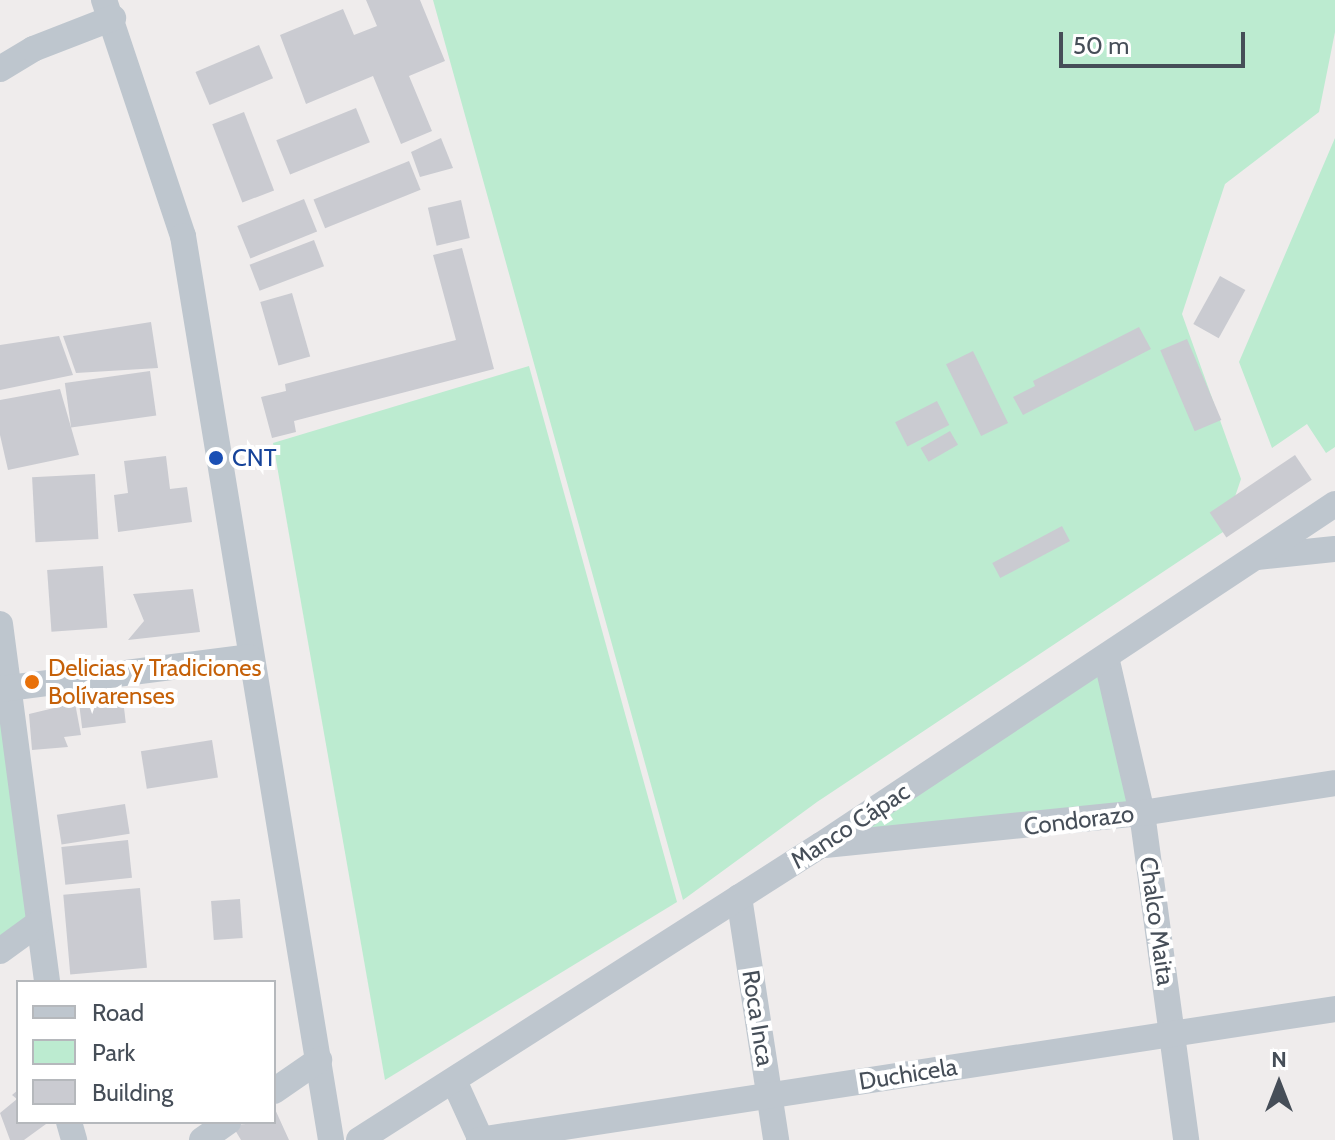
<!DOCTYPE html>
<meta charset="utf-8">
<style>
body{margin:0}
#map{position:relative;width:1335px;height:1140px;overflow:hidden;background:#efecec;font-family:Cabin,sans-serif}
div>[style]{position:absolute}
.green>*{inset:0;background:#bcebd0}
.building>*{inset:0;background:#cacbd1;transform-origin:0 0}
.minor>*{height:26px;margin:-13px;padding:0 13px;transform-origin:13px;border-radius:13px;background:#bec6ce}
.dots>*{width:22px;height:22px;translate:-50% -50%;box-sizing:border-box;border:4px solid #fff;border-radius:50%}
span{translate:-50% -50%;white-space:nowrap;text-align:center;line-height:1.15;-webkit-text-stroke:8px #fff;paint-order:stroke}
.transit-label{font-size:24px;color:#164399}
.left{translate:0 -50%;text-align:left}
.food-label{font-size:24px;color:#c56008}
.street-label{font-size:24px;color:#464e58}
.legend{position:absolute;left:16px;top:980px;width:260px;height:144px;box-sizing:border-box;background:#fff;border:2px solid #b5b8bc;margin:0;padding:10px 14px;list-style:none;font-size:24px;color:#464e58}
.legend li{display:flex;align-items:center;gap:16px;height:40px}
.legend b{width:40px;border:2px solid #b5b8bc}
.north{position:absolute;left:1239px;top:1044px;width:80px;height:80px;-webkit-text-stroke:6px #fff;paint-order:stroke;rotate:0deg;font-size:22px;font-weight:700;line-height:32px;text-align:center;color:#464e58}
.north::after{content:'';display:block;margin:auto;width:28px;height:36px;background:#464e58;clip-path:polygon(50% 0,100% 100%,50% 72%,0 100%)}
.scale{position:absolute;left:1059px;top:32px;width:186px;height:36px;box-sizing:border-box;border:4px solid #464e58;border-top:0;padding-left:10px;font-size:24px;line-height:28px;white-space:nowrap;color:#464e58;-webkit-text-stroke:6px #fff;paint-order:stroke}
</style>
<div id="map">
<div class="green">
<i style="clip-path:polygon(433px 0,1335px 0,1335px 32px,1319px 112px,1225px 184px,1182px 314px,1241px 479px,1223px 532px,817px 802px,683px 900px)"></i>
<i style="clip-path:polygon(1335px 138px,1335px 447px,1326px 453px,1307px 424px,1272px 448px,1239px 362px)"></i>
<i style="clip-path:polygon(529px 366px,677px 902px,385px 1080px,273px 443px)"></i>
<i style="clip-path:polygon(1101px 666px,1133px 807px,847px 838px)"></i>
<i style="clip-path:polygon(0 716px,28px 918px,0 938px)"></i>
</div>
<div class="building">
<i style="clip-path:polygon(366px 0,420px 0,445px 61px,409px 76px,432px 131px,401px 144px,373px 76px,306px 104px,280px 35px,343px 9px,354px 35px,377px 26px)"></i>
<i style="left:259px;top:45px;width:36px;height:69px;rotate:67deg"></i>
<i style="left:356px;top:108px;width:37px;height:86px;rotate:68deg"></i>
<i style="left:244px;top:112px;width:84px;height:34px;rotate:69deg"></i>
<i style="clip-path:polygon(441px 138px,453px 168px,420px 177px,411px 152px)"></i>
<i style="left:409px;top:161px;width:31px;height:103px;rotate:68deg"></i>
<i style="left:304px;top:199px;width:35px;height:72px;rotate:68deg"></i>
<i style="left:461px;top:200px;width:39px;height:34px;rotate:77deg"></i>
<i style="left:314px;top:240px;width:28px;height:69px;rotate:69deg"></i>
<i style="clip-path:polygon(462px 248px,494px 369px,294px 421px,296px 432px,272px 438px,261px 397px,286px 391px,285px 384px,456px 340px,433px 255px)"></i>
<i style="left:1220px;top:276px;width:29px;height:55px;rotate:29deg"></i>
<i style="left:292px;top:293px;width:66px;height:33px;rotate:74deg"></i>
<i style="clip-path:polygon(151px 322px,158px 368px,76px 373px,63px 336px)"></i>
<i style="clip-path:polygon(1139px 327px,1151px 349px,1023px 415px,1013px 397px,1035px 386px,1033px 381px)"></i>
<i style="clip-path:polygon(59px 336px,73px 375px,0 390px,0 345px)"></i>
<i style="left:1187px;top:339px;width:88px;height:29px;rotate:67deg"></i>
<i style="left:973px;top:351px;width:80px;height:30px;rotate:64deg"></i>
<i style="left:150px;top:371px;width:45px;height:86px;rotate:82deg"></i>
<i style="clip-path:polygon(60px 389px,79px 455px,8px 470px,0 435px,0 400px)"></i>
<i style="left:937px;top:401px;width:27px;height:47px;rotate:63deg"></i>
<i style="left:950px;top:431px;width:16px;height:34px;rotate:60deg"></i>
<i style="left:1295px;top:455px;width:30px;height:103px;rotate:56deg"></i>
<i style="clip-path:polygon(166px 456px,170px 489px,187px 487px,192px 522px,118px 532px,114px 495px,128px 493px,124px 461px)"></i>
<i style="left:95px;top:474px;width:65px;height:63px;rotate:87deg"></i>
<i style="left:1062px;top:526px;width:17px;height:79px;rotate:62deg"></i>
<i style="left:103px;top:566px;width:62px;height:56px;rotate:86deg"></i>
<i style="clip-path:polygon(193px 589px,200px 632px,128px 640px,144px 621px,133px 594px)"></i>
<i style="left:123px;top:700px;width:23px;height:44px;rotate:83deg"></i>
<i style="clip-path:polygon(75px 703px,81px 735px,64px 737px,68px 747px,32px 750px,29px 714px)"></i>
<i style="left:212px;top:740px;width:38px;height:72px;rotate:81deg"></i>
<i style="left:125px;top:804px;width:30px;height:69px;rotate:81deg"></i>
<i style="left:128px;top:840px;width:38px;height:67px;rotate:84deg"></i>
<i style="left:140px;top:888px;width:80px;height:77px;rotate:85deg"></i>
<i style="left:240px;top:899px;width:39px;height:29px;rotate:86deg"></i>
<i style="clip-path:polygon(18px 1090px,18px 1122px,46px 1124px,24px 1140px,10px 1140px,0 1113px,17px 1099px,12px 1095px)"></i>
<i style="clip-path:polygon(274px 1107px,289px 1140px,241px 1140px,232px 1125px,274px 1122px)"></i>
</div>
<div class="minor">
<i style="left:104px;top:0;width:249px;rotate:71.5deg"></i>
<i style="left:183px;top:236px;width:916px;rotate:80.7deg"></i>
<i style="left:0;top:69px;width:39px;rotate:-31deg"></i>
<i style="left:33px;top:49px;width:86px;rotate:-21.2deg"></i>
<i style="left:1257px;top:557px;width:78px;rotate:-5.9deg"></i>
<i style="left:0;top:624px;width:361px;rotate:82.5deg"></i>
<i style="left:1106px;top:657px;width:160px;rotate:77deg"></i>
<i style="left:1142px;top:813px;width:330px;rotate:82.3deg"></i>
<i style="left:0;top:689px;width:251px;rotate:-7.3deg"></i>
<i style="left:825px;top:845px;width:319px;rotate:-5.8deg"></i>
<i style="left:1142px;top:813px;width:195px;rotate:-8.8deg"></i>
<i style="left:739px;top:897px;width:246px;rotate:81.3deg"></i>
<i style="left:0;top:951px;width:46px;rotate:-36.1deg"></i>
<i style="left:455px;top:1083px;width:63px;rotate:65.5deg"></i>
<i style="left:274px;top:1091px;width:55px;rotate:-34.6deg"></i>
<i style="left:69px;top:1122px;width:19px;rotate:74deg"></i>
<i style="left:202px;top:1140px;width:32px;rotate:-35deg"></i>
<i style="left:359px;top:1140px;width:548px;rotate:-32.56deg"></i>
<i style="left:821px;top:845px;width:617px;rotate:-33.56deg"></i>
<i style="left:479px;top:1140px;width:866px;rotate:-8.7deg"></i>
</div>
<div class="dots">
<i style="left:216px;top:458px;background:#1a4fb4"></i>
<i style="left:32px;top:682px;background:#e8710a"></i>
</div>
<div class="transit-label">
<span class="left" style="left:232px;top:458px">CNT</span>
</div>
<div class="food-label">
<span class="left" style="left:48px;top:682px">Delicias y Tradiciones<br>Bolívarenses</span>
</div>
<div class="street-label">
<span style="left:1079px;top:820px;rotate:-7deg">Condorazo</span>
<span style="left:850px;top:826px;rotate:-33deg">Manco Cápac</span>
<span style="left:1157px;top:921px;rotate:82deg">Chalco Maita</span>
<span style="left:758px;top:1018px;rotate:81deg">Roca Inca</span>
<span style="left:908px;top:1074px;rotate:-9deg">Duchicela</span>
</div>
<ul class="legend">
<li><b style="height:10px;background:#bec6ce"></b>Road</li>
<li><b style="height:22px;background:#bcebd0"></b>Park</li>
<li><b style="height:22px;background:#cacbd1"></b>Building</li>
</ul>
<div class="north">N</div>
<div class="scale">50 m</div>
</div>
